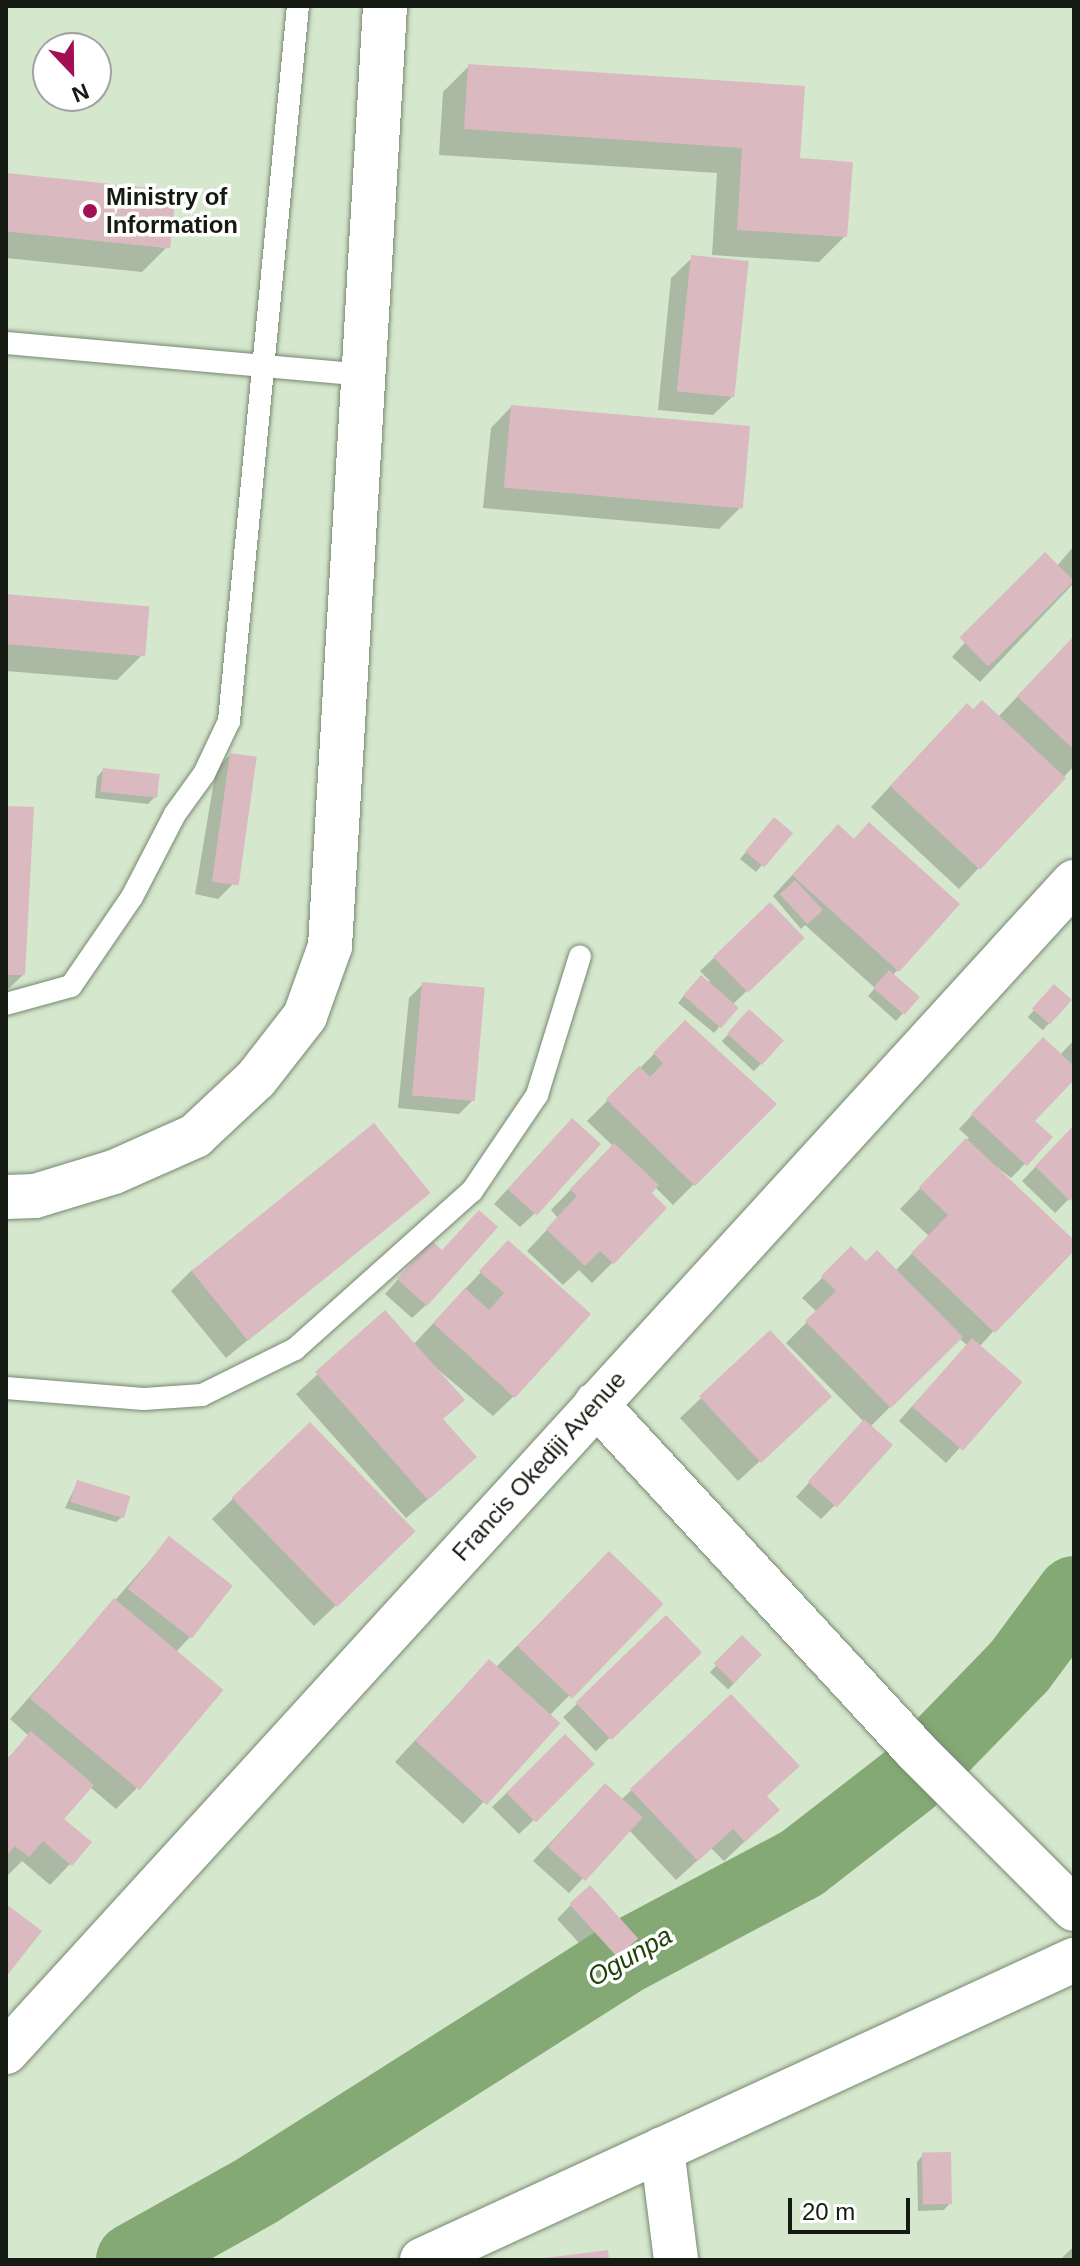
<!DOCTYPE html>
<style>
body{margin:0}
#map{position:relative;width:1080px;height:2266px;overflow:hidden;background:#d5e7cd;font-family:Helvetica,sans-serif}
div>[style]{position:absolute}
.shadow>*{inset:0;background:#0003;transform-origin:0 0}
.river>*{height:74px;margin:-37px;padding:0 37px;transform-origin:37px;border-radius:37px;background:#84a974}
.building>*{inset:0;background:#dbb9c1;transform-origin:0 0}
.roads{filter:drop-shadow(0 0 2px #778870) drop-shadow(0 0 2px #778870)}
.lane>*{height:22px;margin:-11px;padding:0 11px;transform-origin:11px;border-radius:11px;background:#fff}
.street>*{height:44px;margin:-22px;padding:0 22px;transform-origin:22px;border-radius:22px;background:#fff}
.dots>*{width:22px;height:22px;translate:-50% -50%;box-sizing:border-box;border:4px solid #fff;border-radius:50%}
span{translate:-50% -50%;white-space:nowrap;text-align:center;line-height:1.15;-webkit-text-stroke:7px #fff;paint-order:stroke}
.poi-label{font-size:24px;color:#151b12;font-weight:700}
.left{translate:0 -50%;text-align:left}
.street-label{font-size:24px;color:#151b12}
.water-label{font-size:26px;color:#21440b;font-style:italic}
.frame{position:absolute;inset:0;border:8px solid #151b12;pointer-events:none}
.north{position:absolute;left:32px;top:32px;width:80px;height:80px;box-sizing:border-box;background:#fff;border:2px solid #a1a4a0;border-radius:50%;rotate:158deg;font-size:22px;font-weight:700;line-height:32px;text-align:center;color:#151b12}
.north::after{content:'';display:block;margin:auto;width:28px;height:36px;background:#a20f52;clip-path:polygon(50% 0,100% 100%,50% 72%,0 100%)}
.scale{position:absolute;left:788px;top:2198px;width:122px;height:36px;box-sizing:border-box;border:4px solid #151b12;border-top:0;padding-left:10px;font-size:24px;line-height:28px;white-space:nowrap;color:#151b12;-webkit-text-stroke:6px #fff;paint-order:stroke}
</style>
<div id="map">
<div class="shadow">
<i style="clip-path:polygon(469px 66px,798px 160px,845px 236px,819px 262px,712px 255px,717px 173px,439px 155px,443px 92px)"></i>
<i style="clip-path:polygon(6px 175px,168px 246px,142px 272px,6px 258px)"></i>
<i style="clip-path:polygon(692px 258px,734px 395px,713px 415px,658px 410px,671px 278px)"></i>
<i style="clip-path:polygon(511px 407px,740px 508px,719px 529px,483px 508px,491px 428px)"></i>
<i style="clip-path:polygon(1074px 546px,1074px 583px,980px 682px,952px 657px,1031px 569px,1057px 566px)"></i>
<i style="clip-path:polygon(6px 596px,143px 654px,117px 680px,6px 671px)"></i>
<i style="clip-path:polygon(1074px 637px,1074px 766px,959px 889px,871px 807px,946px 726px,973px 712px,998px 717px)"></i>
<i style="clip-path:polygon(230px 755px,232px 885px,218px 899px,195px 894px,216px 769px)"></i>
<i style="clip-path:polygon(103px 770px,155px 797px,148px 804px,95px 798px,97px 777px)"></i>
<i style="clip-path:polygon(6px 808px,23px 975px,6px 991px)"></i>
<i style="clip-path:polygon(768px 826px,790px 833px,756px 872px,740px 859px)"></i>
<i style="clip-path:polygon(853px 841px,957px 904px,893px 975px,917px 997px,896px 1021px,868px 996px,875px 988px,805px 925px,801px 929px,773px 896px,818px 847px)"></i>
<i style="clip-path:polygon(770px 905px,788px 951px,732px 1005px,736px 1008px,714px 1033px,678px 1003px,694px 984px,710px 981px,700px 971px)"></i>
<i style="clip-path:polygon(423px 984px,473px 1100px,459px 1114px,398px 1108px,409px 998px)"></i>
<i style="left:1054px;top:987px;width:20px;height:40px;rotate:41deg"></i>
<i style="left:749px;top:1012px;width:44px;height:40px;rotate:43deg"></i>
<i style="clip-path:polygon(685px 1023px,774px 1104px,673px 1205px,655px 1187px,612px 1263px,592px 1283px,579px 1270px,563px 1285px,527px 1251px,558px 1218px,551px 1210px,613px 1146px,587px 1121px)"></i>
<i style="clip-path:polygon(1074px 1040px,1074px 1078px,1032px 1121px,1051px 1137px,1011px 1178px,982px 1156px,1074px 1243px,979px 1347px,1019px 1382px,946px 1463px,899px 1421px,967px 1345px,959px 1338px,870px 1427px,835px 1505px,821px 1519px,796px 1497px,864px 1422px,786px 1343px,817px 1312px,802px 1298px,851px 1249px,866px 1263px,895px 1271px,929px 1236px,900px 1209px,969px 1138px,959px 1129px,1030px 1053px,1060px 1055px)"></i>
<i style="clip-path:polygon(1074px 1127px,1074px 1194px,1055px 1213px,1022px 1181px)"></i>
<i style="clip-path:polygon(558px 1134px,534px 1214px,520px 1227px,494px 1204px)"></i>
<i style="clip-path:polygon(427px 1193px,226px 1358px,171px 1291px,192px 1270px)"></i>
<i style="clip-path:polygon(509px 1242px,514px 1396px,493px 1416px,429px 1362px,454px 1477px,406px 1518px,296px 1394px,385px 1313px,413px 1345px)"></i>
<i style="clip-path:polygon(442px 1253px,426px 1305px,412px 1318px,385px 1294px,418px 1257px)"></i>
<i style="clip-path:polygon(770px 1333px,809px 1416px,738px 1481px,680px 1418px)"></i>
<i style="clip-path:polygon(310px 1425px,392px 1552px,314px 1626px,212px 1519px)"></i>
<i style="clip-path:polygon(77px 1483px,123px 1516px,116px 1522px,65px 1508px)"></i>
<i style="clip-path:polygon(169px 1539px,190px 1637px,175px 1653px,136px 1789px,116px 1809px,90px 1787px,61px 1820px,70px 1864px,50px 1885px,22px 1861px,7px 1876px,6px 1760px,29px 1736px,10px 1719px)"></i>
<i style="clip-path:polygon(609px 1554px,660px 1604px,549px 1716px,557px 1723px,463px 1824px,395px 1762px,469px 1682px,495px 1668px)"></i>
<i style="left:666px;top:1618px;width:47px;height:143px;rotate:46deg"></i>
<i style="left:742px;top:1638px;width:25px;height:47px;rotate:43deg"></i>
<i style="clip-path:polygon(731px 1697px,765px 1797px,757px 1830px,724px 1861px,711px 1848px,676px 1880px,629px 1830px,569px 1893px,533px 1861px,591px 1799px,621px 1800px)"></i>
<i style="clip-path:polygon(565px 1737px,578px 1778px,519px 1834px,492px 1807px)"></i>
<i style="clip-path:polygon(571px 1905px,622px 1952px,603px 1969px,557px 1919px)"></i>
<i style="clip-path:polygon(923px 2155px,950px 2203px,944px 2210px,918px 2211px,917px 2162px)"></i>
<i style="clip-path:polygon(1074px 2247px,1074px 2260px,1060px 2260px,1070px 2250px)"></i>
</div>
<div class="river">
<i style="left:133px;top:2260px;width:143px;rotate:-29.2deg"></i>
<i style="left:258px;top:2190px;width:439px;rotate:-32.4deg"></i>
<i style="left:629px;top:1955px;width:196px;rotate:-28deg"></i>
<i style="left:802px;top:1863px;width:135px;rotate:-37.8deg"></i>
<i style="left:909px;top:1780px;width:158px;rotate:-45.8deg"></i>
<i style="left:1019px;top:1667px;width:92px;rotate:-53.4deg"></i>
</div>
<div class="building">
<i style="clip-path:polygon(468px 64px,805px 86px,800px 158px,853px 162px,847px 237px,737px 230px,742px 148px,464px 129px)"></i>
<i style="left:6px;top:173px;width:171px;height:58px;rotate:6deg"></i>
<i style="left:691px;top:255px;width:58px;height:137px;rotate:6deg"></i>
<i style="left:511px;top:405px;width:240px;height:83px;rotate:5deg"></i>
<i style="left:1045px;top:552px;width:41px;height:121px;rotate:45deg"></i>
<i style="left:6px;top:594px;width:144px;height:50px;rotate:5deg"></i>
<i style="clip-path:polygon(1074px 636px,1074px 750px,1017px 696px)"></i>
<i style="clip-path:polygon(982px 700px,1066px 778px,980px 870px,890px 786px,967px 703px,973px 709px)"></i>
<i style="left:230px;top:753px;width:27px;height:130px;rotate:8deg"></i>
<i style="left:103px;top:768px;width:57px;height:24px;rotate:6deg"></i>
<i style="clip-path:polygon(6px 806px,34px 807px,25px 975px,6px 975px)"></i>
<i style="left:774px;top:817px;width:25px;height:45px;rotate:40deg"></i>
<i style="clip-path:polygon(869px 822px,960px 904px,899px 972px,792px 875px,838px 824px,854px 839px)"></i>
<i style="left:795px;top:880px;width:41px;height:21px;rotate:47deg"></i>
<i style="left:770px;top:902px;width:50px;height:79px;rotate:46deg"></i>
<i style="left:889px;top:970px;width:41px;height:24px;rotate:41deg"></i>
<i style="left:701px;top:975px;width:50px;height:27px;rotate:41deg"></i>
<i style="left:422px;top:982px;width:63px;height:114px;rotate:5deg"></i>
<i style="left:1054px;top:984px;width:24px;height:33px;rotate:42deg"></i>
<i style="left:749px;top:1009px;width:47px;height:33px;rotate:42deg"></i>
<i style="clip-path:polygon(685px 1020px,777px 1104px,695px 1186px,606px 1099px,639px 1066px,650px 1077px,663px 1063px,653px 1053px)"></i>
<i style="clip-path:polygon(1043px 1037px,1074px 1066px,1074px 1080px,1035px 1121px,1053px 1137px,1027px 1166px,971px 1114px)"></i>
<i style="left:572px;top:1118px;width:39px;height:96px;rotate:42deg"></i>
<i style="left:374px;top:1123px;width:90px;height:235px;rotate:51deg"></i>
<i style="clip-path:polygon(1074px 1125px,1074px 1197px,1070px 1201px,1035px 1166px)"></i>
<i style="clip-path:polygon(966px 1138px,1074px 1240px,1074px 1251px,995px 1333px,911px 1253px,948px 1215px,919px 1187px)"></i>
<i style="clip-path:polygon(614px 1143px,659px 1185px,652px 1193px,667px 1208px,614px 1264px,600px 1251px,585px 1266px,546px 1229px,577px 1196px,570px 1189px)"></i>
<i style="clip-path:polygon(479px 1210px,498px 1227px,427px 1306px,397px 1279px,432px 1241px,442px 1250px)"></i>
<i style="clip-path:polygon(508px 1240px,591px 1314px,515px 1398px,433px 1323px,465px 1288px,489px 1310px,504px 1293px,479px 1271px)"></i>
<i style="clip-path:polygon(851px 1246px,866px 1261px,877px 1250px,963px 1337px,891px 1408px,805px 1321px,836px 1291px,821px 1276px)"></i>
<i style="clip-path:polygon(385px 1310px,465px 1400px,443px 1419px,477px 1457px,428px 1500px,315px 1372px)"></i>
<i style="left:770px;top:1330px;width:91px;height:97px;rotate:47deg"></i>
<i style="left:972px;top:1338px;width:67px;height:91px;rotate:41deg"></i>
<i style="left:864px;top:1419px;width:39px;height:84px;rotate:42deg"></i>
<i style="left:310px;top:1422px;width:152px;height:109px;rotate:46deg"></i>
<i style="left:77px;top:1480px;width:56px;height:23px;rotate:17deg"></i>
<i style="left:169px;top:1536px;width:81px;height:67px;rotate:38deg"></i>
<i style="left:609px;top:1551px;width:76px;height:132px;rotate:44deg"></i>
<i style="left:114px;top:1598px;width:143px;height:131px;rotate:40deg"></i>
<i style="left:666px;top:1615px;width:52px;height:126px;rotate:46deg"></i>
<i style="left:742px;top:1635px;width:28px;height:40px;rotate:45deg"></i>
<i style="left:489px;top:1659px;width:96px;height:110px;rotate:42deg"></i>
<i style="clip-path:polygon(731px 1694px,800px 1766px,767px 1796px,780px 1810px,745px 1842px,733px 1829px,698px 1861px,630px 1789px)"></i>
<i style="clip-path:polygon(31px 1731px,94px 1785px,64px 1819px,92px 1842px,72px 1866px,43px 1841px,29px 1857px,15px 1846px,6px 1856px,6px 1761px)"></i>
<i style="left:565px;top:1734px;width:42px;height:83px;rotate:45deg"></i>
<i style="left:605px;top:1783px;width:51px;height:86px;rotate:42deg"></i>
<i style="left:590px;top:1885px;width:72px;height:28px;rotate:48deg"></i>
<i style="clip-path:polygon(6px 1904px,42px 1931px,6px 1977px)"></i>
<i style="left:951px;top:2152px;width:52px;height:29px;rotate:89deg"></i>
<i style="clip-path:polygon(608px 2250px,609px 2260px,545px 2260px,545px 2258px)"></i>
</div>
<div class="roads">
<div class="lane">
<i style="left:6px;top:343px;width:358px;rotate:5.1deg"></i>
<i style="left:6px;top:1004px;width:67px;rotate:-15.5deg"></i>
<i style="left:71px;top:986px;width:108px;rotate:-55.6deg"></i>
<i style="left:132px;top:897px;width:93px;rotate:-62.6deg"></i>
<i style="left:175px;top:814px;width:49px;rotate:-54.1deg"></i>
<i style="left:204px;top:774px;width:59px;rotate:-64.7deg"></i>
<i style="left:229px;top:721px;width:718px;rotate:-84.49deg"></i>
<i style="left:6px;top:1388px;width:138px;rotate:4.6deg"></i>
<i style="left:144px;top:1399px;width:58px;rotate:-3.9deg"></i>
<i style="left:202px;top:1395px;width:104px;rotate:-26.3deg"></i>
<i style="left:295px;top:1349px;width:237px;rotate:-41.8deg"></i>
<i style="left:472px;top:1191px;width:116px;rotate:-55.9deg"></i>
<i style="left:537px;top:1095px;width:145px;rotate:-72.8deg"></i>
</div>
<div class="street">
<i style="left:6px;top:1197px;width:29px;rotate:-2deg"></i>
<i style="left:35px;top:1196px;width:83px;rotate:-16.9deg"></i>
<i style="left:114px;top:1172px;width:89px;rotate:-24deg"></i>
<i style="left:195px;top:1136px;width:83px;rotate:-43.1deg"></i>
<i style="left:256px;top:1079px;width:80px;rotate:-52.1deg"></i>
<i style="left:305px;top:1016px;width:74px;rotate:-70.3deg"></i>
<i style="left:330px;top:946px;width:942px;rotate:-86.65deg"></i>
<i style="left:596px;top:1404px;width:469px;rotate:47.3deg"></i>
<i style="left:914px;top:1749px;width:226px;rotate:45deg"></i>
<i style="left:6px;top:2052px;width:1584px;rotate:-47.61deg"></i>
<i style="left:662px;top:2149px;width:112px;rotate:82.8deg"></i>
<i style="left:422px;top:2260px;width:718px;rotate:-24.71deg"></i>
</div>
</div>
<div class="dots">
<i style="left:90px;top:211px;background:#a20f52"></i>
</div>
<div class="poi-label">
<span class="left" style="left:106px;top:211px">Ministry of<br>Information</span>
</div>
<div class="street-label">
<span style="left:539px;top:1466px;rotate:-48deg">Francis Okediji Avenue</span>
</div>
<div class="water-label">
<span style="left:630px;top:1957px;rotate:-30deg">Ogunpa</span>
</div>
<div class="frame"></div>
<div class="north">N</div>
<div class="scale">20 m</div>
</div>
